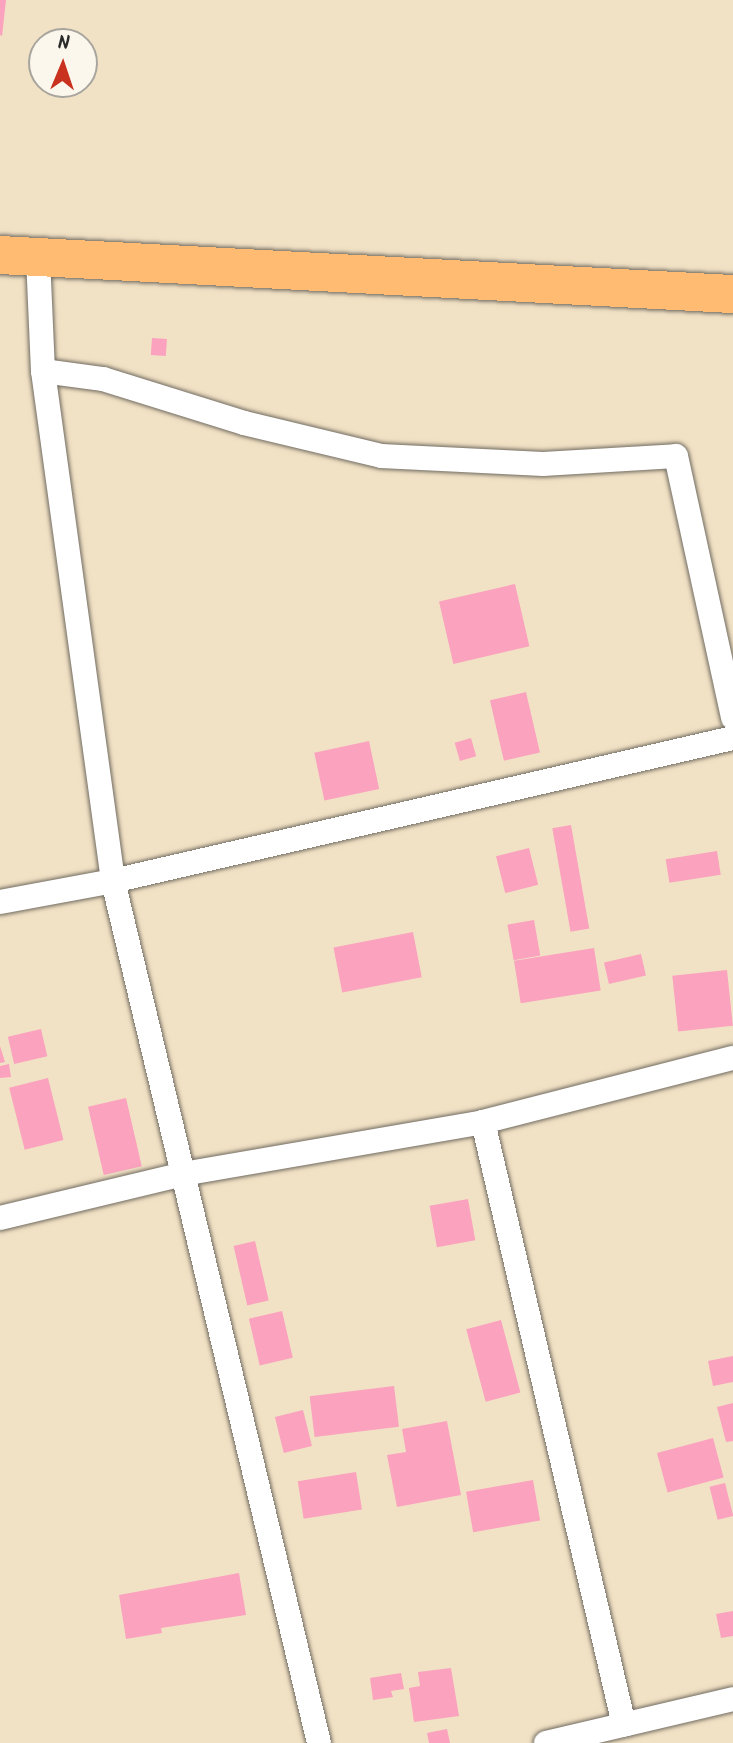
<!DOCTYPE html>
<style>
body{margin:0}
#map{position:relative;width:733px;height:1743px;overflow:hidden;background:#f2e2c5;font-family:Kalam,sans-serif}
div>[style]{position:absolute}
.building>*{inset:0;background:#faa2be;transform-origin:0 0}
.roads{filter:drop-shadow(0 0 2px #716b61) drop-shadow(0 0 2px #716b61)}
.street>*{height:24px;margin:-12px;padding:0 12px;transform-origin:12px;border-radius:12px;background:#fff}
.primary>*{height:38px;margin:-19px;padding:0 19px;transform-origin:19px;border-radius:19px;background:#ffbb71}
span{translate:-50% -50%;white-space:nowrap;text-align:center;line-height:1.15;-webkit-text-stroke:5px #fbf7ec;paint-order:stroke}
.north{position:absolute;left:28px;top:28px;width:70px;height:70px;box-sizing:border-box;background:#fbf7ec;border:2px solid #a8a59f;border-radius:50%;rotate:2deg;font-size:19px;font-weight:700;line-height:28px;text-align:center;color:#2b2b2b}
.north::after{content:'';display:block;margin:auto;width:24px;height:32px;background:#c8321e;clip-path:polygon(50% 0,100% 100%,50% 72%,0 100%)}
</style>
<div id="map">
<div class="building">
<i style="clip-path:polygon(0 0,6px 0,2px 36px,0 35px)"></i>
<i style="left:152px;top:338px;width:15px;height:17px;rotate:4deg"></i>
<i style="left:515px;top:584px;width:64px;height:78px;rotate:77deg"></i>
<i style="left:526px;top:692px;width:62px;height:37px;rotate:77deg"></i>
<i style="left:471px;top:738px;width:19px;height:17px;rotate:74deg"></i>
<i style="left:369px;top:741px;width:49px;height:56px;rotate:78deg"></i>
<i style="left:571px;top:825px;width:105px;height:19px;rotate:80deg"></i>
<i style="left:529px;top:848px;width:38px;height:34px;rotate:76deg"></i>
<i style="left:717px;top:851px;width:24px;height:52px;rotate:81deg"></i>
<i style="left:534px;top:920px;width:36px;height:27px;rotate:80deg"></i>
<i style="left:413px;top:932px;width:46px;height:81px;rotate:79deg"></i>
<i style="left:594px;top:948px;width:43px;height:81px;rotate:81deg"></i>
<i style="left:641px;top:954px;width:22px;height:38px;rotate:77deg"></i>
<i style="left:727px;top:970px;width:56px;height:55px;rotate:84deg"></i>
<i style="left:41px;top:1029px;width:28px;height:34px;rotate:77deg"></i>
<i style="clip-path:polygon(0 1046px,5px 1062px,0 1063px)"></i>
<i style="clip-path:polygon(9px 1064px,11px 1077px,0 1078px,0 1066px)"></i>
<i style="left:48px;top:1078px;width:64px;height:40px;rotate:76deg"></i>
<i style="left:126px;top:1098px;width:70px;height:39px;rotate:77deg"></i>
<i style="left:468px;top:1199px;width:42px;height:39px;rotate:80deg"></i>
<i style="left:255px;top:1241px;width:61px;height:22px;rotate:77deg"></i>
<i style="left:282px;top:1311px;width:48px;height:34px;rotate:77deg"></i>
<i style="left:501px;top:1320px;width:75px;height:36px;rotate:75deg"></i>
<i style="clip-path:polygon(733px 1356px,733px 1382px,713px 1386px,708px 1361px)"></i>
<i style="left:394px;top:1386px;width:41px;height:85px;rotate:83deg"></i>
<i style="clip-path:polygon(733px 1403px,733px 1441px,726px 1442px,717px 1407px)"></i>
<i style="left:303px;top:1410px;width:37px;height:29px;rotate:76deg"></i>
<i style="clip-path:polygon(447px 1421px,461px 1495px,397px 1507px,387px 1455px,406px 1452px,402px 1429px)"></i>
<i style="left:713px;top:1438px;width:41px;height:58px;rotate:75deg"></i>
<i style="left:356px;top:1472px;width:38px;height:59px;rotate:81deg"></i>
<i style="left:533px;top:1480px;width:41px;height:68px;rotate:80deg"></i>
<i style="left:725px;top:1483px;width:34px;height:16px;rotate:76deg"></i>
<i style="clip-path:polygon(239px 1573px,246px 1615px,161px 1628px,162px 1633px,126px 1639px,119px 1595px)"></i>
<i style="clip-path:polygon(733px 1611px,733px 1636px,721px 1638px,716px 1614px)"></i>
<i style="clip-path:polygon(451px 1668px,459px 1716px,414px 1722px,409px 1688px,420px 1686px,418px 1672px)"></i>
<i style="clip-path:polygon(401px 1673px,404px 1689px,391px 1691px,393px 1697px,373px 1700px,370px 1678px)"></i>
<i style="clip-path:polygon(447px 1729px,450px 1743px,429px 1743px,427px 1733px)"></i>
</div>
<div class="roads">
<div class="street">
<i style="left:38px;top:257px;width:114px;rotate:87.5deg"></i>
<i style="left:43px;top:371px;width:515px;rotate:82.18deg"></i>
<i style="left:113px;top:881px;width:886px;rotate:76.56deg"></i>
<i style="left:43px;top:371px;width:61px;rotate:7.6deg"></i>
<i style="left:103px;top:379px;width:148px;rotate:17.3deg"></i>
<i style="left:244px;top:423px;width:141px;rotate:13.5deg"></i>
<i style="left:381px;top:456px;width:162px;rotate:2.8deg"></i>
<i style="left:543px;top:464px;width:133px;rotate:-3.4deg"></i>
<i style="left:676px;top:456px;width:268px;rotate:77.7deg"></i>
<i style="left:0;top:902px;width:115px;rotate:-10.5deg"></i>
<i style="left:113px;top:881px;width:636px;rotate:-12.99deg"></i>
<i style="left:483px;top:1122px;width:619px;rotate:76.84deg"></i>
<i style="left:0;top:1218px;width:188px;rotate:-13.5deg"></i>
<i style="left:183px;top:1174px;width:304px;rotate:-9.8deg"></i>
<i style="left:483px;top:1122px;width:258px;rotate:-14.4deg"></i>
<i style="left:546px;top:1743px;width:192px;rotate:-13.2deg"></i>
</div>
<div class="primary">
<i style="left:0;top:255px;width:734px;rotate:3.05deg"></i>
</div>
</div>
<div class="north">N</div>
</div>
